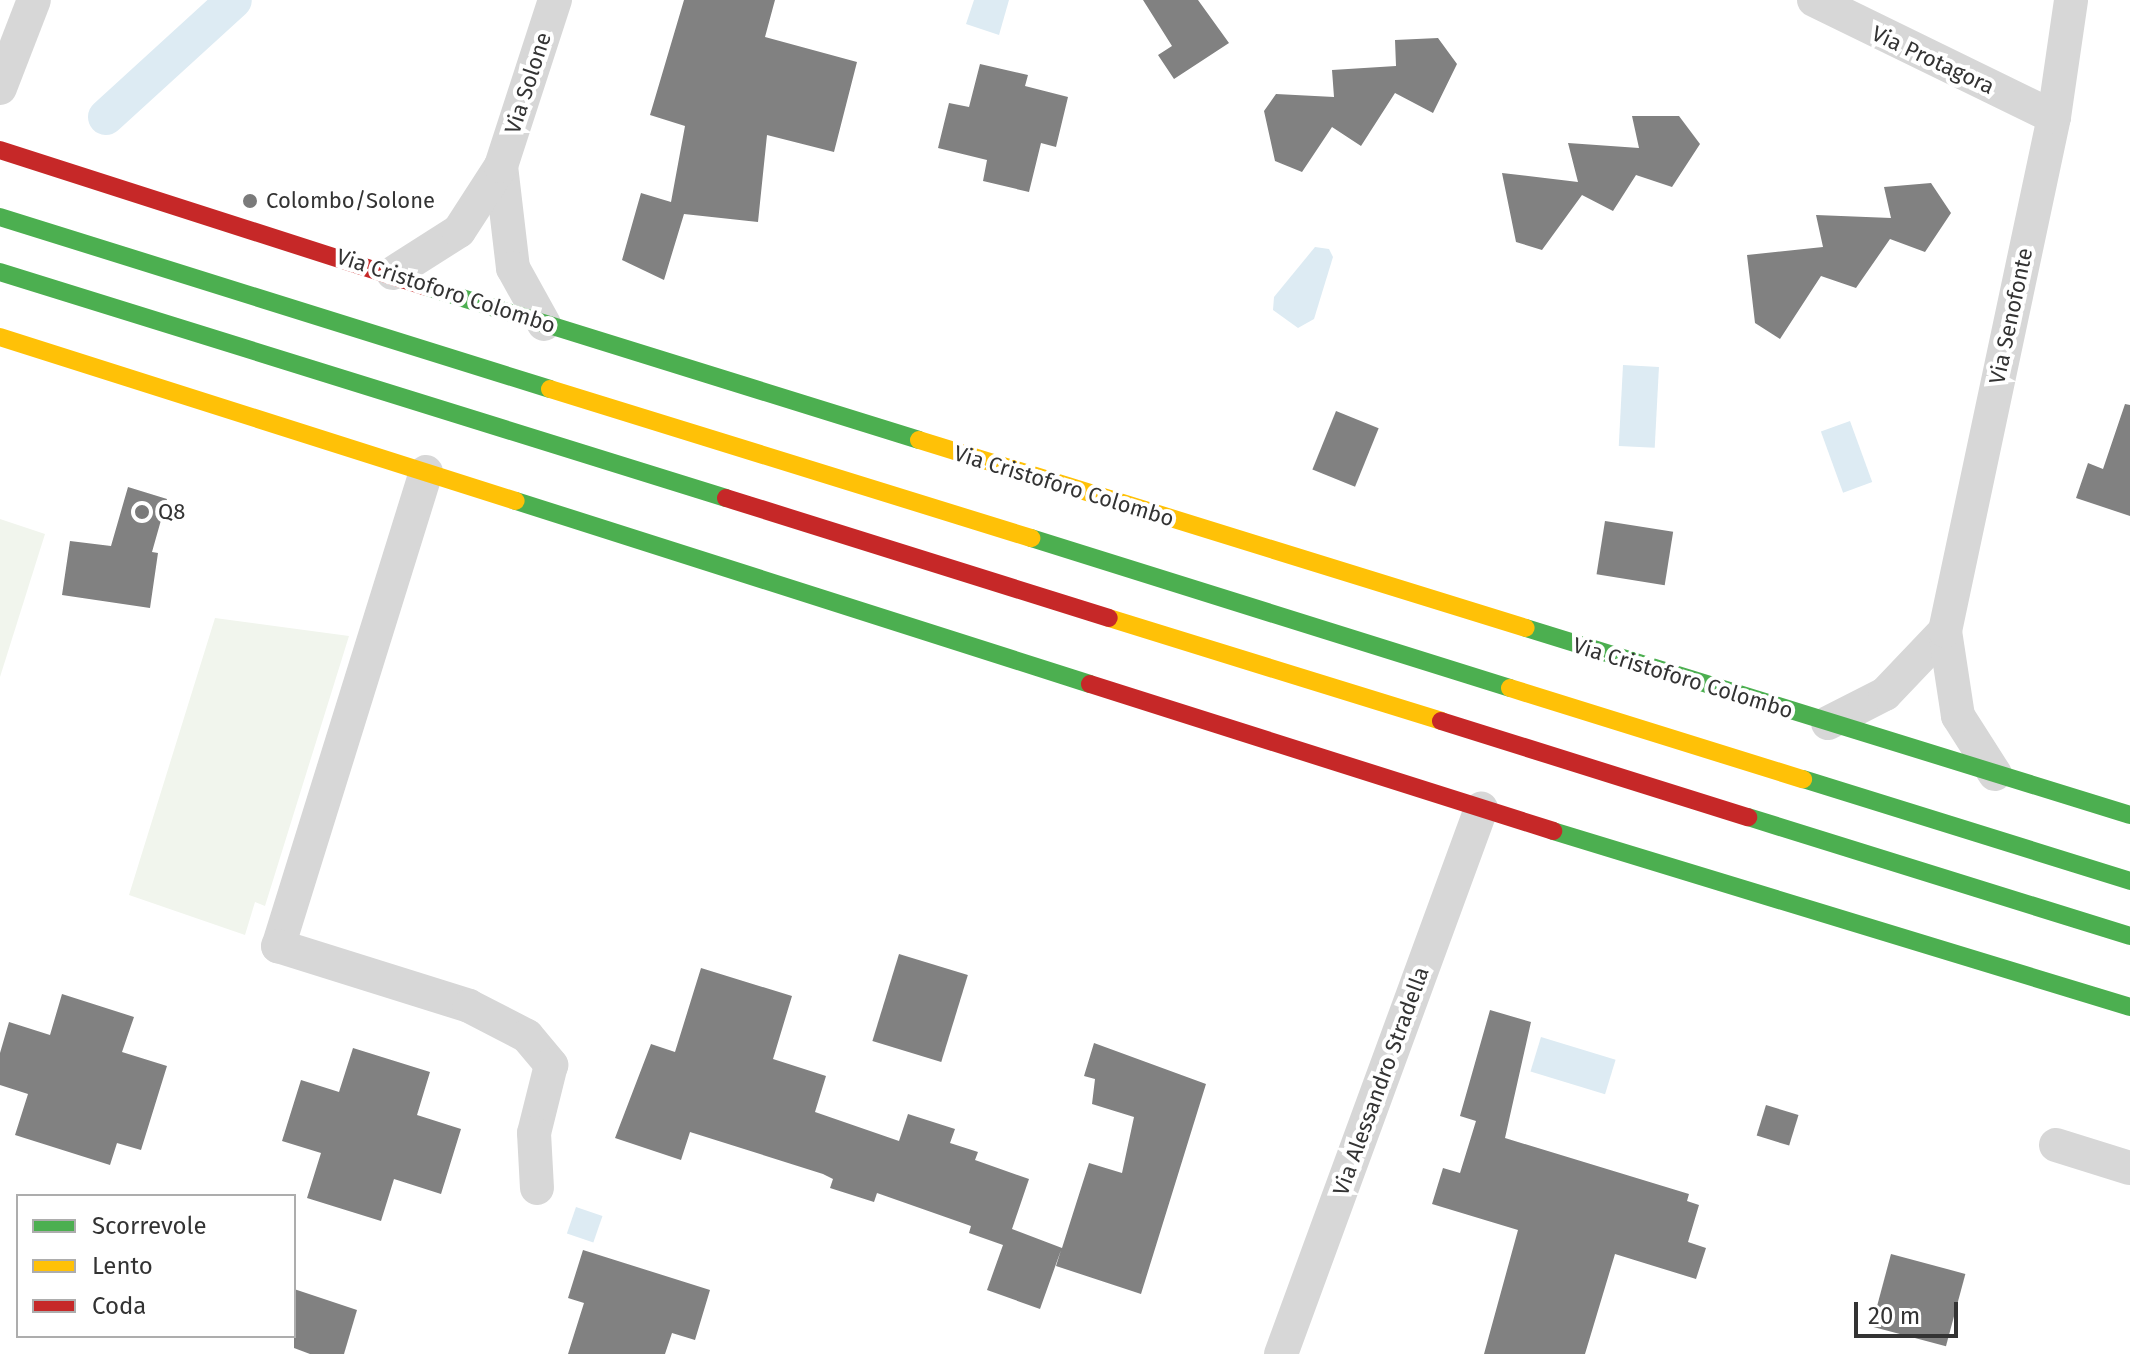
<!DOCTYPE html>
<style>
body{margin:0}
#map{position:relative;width:2130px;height:1354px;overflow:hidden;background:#fff;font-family:"Fira Sans",sans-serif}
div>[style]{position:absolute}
.green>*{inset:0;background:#f1f5ed}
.water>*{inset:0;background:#ddebf3;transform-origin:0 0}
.canal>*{height:36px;margin:-18px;padding:0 18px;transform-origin:18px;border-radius:18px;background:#ddebf3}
.building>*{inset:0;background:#818181;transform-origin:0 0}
.street>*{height:34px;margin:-17px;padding:0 17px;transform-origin:17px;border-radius:17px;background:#d7d7d7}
.fast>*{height:18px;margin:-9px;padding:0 9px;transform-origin:9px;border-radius:9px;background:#4caf50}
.slow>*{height:18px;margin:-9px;padding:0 9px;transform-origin:9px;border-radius:9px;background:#ffc107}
.jam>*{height:18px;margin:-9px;padding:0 9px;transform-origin:9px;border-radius:9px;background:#c62828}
.dots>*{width:22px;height:22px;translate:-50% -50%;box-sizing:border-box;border:4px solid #fff;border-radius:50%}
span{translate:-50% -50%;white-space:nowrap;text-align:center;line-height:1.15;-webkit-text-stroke:8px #fff;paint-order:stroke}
.street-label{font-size:22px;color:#333}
.poi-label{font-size:22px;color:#333}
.left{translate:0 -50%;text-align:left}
.legend{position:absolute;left:16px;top:1194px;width:280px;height:144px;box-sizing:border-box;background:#fff;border:2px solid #adadad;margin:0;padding:10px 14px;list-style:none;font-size:24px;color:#333}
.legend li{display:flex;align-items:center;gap:16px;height:40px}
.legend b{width:40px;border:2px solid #adadad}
.scale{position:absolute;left:1854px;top:1302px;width:104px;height:36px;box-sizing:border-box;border:4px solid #333;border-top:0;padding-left:10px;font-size:24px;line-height:28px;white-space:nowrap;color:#333;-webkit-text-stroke:6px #fff;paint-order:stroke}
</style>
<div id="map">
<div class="green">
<i style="clip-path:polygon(0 519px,45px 534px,0 677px)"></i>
<i style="clip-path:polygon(215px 618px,349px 636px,265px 906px,255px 902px,245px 935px,129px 895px)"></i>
</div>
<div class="water">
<i style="clip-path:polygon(974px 0,1009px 0,999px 35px,966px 24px)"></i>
<i style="clip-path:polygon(1315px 247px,1329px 249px,1333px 257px,1314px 319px,1298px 328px,1273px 310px,1274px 297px)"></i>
<i style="left:1623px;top:365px;width:36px;height:81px;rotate:3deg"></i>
<i style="left:1850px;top:421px;width:65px;height:31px;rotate:70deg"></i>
<i style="left:1541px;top:1037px;width:78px;height:36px;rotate:17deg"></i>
<i style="left:576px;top:1207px;width:28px;height:28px;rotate:19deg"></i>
</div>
<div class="canal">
<i style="left:106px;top:117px;width:173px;rotate:-42.4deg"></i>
</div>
<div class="building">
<i style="clip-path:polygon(684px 0,775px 0,765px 37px,857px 62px,834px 152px,767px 135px,758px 222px,684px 214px,664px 280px,622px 260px,641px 193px,671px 202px,685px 126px,650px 115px)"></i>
<i style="clip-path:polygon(1143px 0,1198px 0,1229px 43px,1174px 79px,1158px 55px,1172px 46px)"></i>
<i style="clip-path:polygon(1438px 38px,1457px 64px,1433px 113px,1395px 93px,1361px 146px,1332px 127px,1302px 172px,1275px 161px,1264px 111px,1276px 94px,1334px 97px,1332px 70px,1396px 66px,1395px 40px)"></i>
<i style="clip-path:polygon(980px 64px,1028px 75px,1025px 86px,1068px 97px,1056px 147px,1041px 143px,1029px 192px,983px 181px,987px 160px,938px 148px,949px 103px,969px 107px)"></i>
<i style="clip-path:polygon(1632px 116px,1679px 116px,1700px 144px,1672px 187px,1636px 175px,1613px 211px,1582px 195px,1542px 250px,1516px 242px,1502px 173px,1578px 182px,1568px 143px,1639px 148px)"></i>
<i style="clip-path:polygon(1931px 183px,1951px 213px,1925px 252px,1890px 239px,1856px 288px,1821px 276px,1780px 339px,1755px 323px,1747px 255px,1823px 247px,1816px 215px,1891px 218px,1884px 187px)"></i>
<i style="clip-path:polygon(2125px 404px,2130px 405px,2130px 516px,2076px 498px,2088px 463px,2103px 469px)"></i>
<i style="left:1336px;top:411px;width:46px;height:63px;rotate:22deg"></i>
<i style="clip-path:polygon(128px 487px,167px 499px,152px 552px,158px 553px,150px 608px,62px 595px,70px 541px,111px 546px)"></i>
<i style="left:1605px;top:521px;width:69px;height:54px;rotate:9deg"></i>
<i style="left:899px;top:954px;width:72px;height:91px;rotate:17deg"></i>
<i style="clip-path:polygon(701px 968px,792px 996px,773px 1059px,826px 1076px,815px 1112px,899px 1141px,908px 1114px,955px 1129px,950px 1143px,978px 1152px,975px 1160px,1029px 1179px,1012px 1229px,1062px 1248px,1089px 1163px,1122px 1173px,1134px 1117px,1092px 1104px,1095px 1079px,1084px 1076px,1094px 1043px,1206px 1084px,1141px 1294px,1056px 1266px,1061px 1250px,1040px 1309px,987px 1290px,1003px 1245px,969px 1233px,971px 1226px,877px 1193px,874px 1202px,830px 1188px,833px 1179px,823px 1174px,690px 1132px,681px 1160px,615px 1138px,651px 1044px,675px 1052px)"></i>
<i style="clip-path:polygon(62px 994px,134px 1017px,122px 1052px,167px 1066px,141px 1150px,117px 1143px,110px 1165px,15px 1135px,28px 1094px,0 1085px,0 1053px,9px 1022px,50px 1035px)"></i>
<i style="clip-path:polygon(1490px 1010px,1531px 1022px,1505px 1138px,1689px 1194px,1687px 1201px,1699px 1205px,1688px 1242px,1706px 1248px,1696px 1279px,1615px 1254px,1585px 1354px,1484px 1354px,1518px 1230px,1432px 1204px,1443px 1168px,1460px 1173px,1476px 1121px,1460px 1116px)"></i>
<i style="clip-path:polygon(353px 1048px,430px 1072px,417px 1115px,461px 1129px,441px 1194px,394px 1179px,381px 1221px,307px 1198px,321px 1153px,282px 1141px,301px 1080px,339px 1092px)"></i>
<i style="left:1766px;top:1105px;width:34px;height:32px;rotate:17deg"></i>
<i style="clip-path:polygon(583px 1250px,710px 1290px,695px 1340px,672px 1333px,665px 1354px,568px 1354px,584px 1303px,568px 1298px)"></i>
<i style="left:1891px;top:1254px;width:77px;height:75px;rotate:15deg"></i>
<i style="clip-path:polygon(294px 1289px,357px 1310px,344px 1354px,310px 1354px,294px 1348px)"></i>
</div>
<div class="street">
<i style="left:1814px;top:0;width:267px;rotate:26deg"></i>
<i style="left:0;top:88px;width:94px;rotate:-68.9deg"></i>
<i style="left:501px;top:166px;width:103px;rotate:83.3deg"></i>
<i style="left:513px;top:268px;width:64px;rotate:61deg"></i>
<i style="left:393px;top:273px;width:78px;rotate:-32.5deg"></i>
<i style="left:459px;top:231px;width:77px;rotate:-57.1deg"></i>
<i style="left:501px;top:166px;width:175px;rotate:-72deg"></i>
<i style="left:426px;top:472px;width:497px;rotate:107.3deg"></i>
<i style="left:278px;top:946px;width:200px;rotate:17.4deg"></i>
<i style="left:469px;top:1006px;width:65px;rotate:27.3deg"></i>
<i style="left:527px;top:1036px;width:38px;rotate:50deg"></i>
<i style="left:551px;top:1065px;width:70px;rotate:104deg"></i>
<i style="left:534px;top:1133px;width:55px;rotate:86.9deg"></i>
<i style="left:1828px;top:723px;width:64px;rotate:-27deg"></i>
<i style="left:1885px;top:694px;width:87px;rotate:-46.4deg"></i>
<i style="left:1995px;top:774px;width:69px;rotate:-122.5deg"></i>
<i style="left:1958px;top:716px;width:86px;rotate:-98.7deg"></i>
<i style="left:1945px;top:631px;width:525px;rotate:-78.03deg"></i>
<i style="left:2054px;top:117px;width:118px;rotate:-81.7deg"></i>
<i style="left:2056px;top:1145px;width:77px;rotate:17.3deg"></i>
<i style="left:1281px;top:1354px;width:581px;rotate:-69.85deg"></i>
</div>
<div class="fast">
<i style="left:0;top:217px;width:576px;rotate:17.37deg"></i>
<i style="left:0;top:272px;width:760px;rotate:17.29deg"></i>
<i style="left:427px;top:287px;width:515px;rotate:17.27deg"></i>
<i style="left:516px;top:501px;width:602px;rotate:17.68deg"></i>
<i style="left:1031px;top:538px;width:502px;rotate:17.39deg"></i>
<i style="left:1526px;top:628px;width:632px;rotate:17.2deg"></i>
<i style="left:1803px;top:779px;width:343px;rotate:17.3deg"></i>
<i style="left:1748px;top:817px;width:400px;rotate:17.3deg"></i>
<i style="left:1553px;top:831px;width:603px;rotate:16.96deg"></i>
</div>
<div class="slow">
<i style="left:0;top:337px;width:541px;rotate:17.63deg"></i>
<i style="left:550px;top:389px;width:504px;rotate:17.21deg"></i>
<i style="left:919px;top:440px;width:635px;rotate:17.21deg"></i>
<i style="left:1109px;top:618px;width:348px;rotate:17.2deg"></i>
<i style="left:1510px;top:688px;width:307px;rotate:17.3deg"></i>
</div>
<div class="jam">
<i style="left:0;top:150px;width:448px;rotate:17.8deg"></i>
<i style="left:726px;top:498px;width:401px;rotate:17.4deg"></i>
<i style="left:1090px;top:684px;width:486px;rotate:17.6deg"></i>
<i style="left:1441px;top:721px;width:322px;rotate:17.4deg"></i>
</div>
<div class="dots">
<i style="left:250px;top:201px;background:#7a7a7a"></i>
<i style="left:142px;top:512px;background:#7a7a7a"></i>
</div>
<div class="street-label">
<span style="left:1933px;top:60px;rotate:25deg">Via Protagora</span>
<span style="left:528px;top:83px;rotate:-72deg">Via Solone</span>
<span style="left:446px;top:291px;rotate:18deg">Via Cristoforo Colombo</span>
<span style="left:2011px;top:316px;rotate:-78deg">Via Senofonte</span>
<span style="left:1064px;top:486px;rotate:17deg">Via Cristoforo Colombo</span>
<span style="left:1683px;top:678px;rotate:17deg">Via Cristoforo Colombo</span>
<span style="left:1381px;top:1081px;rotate:-70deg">Via Alessandro Stradella</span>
</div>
<div class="poi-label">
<span class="left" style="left:266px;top:201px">Colombo/Solone</span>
<span class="left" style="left:158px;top:512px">Q8</span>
</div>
<ul class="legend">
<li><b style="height:10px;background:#4caf50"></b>Scorrevole</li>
<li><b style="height:10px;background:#ffc107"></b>Lento</li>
<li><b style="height:10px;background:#c62828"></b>Coda</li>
</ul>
<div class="scale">20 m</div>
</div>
